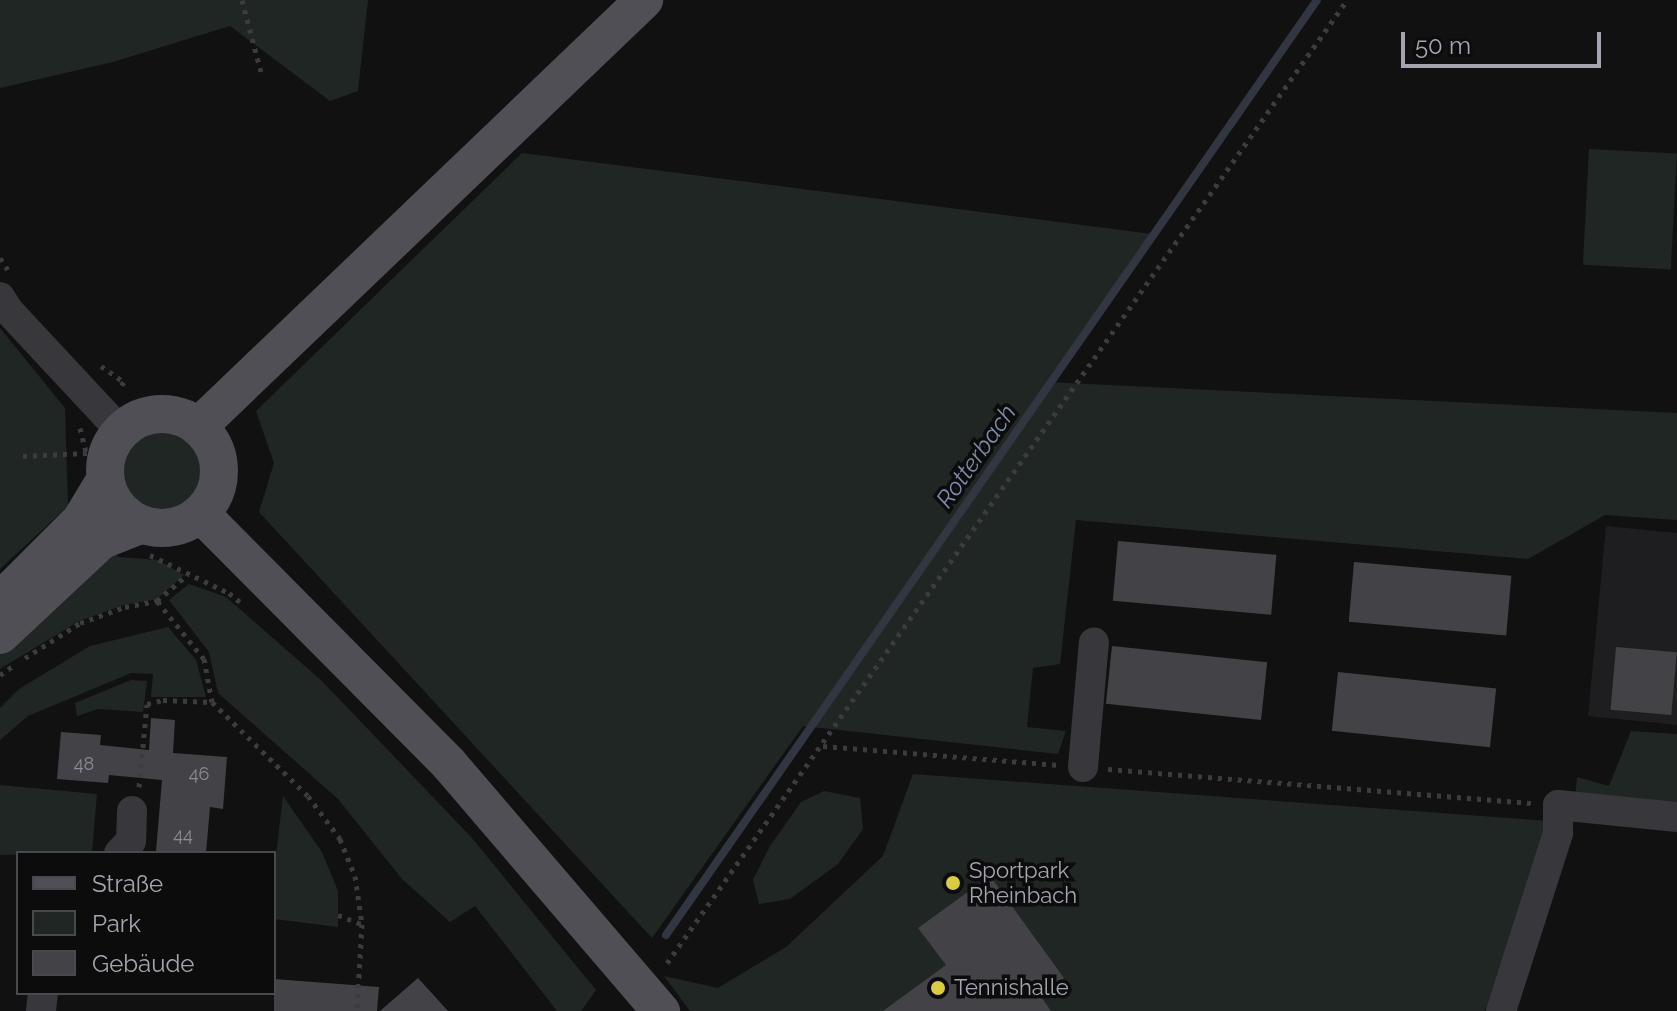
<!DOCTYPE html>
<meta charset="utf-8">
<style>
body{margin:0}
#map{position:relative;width:1677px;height:1011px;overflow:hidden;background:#111112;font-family:Raleway,sans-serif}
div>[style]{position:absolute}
.built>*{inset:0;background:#1e1d1f}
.green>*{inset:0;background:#202623;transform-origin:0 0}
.round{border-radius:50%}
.stream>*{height:8px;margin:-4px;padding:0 4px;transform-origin:4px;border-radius:4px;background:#323640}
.building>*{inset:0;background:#434347;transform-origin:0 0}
.path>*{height:5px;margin-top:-2.5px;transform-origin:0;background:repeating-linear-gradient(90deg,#3b3b40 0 4px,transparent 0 10px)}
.minor>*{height:30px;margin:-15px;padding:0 15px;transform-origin:15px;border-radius:15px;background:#38383c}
.major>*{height:38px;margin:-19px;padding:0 19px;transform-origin:19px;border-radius:19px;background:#4f4f55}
.major>.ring{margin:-19px;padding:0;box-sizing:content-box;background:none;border:38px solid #4f4f55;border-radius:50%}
.dots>*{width:22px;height:22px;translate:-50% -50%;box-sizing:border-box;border:4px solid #0c0c0d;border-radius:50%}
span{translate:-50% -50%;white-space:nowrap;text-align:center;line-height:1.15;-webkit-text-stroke:7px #0c0c0d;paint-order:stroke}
.number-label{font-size:18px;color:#8c8c96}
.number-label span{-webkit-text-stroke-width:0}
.poi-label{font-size:22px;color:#a4a5b1}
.left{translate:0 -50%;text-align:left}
.water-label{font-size:24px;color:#7f8ba9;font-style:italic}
.legend{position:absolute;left:16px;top:851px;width:260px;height:144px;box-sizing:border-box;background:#0c0c0d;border:2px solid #49494f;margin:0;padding:10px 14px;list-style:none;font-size:24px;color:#a4a5b1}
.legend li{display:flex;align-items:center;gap:16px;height:40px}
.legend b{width:40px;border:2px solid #49494f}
.scale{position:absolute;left:1401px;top:32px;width:200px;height:36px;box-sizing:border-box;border:4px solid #a4a5b1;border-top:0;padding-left:10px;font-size:24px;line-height:28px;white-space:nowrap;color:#a4a5b1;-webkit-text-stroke:6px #0c0c0d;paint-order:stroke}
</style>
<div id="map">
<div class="built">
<i style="clip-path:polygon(1606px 526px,1677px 533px,1677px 725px,1588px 716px)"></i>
</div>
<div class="green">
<i style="clip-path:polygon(0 0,368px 0,358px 91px,330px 101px,230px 26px,113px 62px,0 88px)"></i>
<i style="left:1589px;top:149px;width:88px;height:116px;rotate:3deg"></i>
<i style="clip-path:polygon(522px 153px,1152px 234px,1048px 382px,1677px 413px,1677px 520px,1605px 515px,1528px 559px,1076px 520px,1060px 664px,1033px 668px,1027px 727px,1066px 731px,1058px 754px,803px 726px,652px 938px,259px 512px,274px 463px,256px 411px)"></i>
<i style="clip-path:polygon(0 328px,65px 408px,68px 506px,0 569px)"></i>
<i class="round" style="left:123px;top:431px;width:84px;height:84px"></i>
<i style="clip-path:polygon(103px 544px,119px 557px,158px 560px,184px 575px,157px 599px,124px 605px,79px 621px,0 669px,0 643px)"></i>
<i style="clip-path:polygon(189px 584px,226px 597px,322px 681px,472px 838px,596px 990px,581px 1011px,557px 1011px,475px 906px,450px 922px,402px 879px,338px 799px,218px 693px,209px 652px,169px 600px)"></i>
<i style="clip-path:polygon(168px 627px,196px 660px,206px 697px,151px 697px,153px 674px,131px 673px,28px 716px,0 740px,0 708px,19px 689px,90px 646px)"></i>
<i style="clip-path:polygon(131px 680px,147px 681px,143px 712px,98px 709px,77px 716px,75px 703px)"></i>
<i style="clip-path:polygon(1631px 731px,1677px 734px,1677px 809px,1575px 797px,1577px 777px,1609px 786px)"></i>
<i style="clip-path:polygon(913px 774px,1549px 821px,1485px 1011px,690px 1011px,664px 976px,718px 988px,786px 947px,883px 856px)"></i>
<i style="clip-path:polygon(0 785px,97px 794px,92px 853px,0 855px)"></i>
<i style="clip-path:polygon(824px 791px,860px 798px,863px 829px,838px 864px,790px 899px,759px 904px,753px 880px,770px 846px,801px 802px)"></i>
<i style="clip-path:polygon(283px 796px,322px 852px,338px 891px,338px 927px,274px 919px,274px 871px)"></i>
</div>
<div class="stream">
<i style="left:666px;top:935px;width:1139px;rotate:-55.15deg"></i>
</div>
<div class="building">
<i style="left:1118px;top:541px;width:159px;height:60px;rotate:5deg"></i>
<i style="left:1354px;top:562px;width:158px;height:60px;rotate:5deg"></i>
<i style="left:1112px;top:646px;width:156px;height:58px;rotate:6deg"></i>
<i style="left:1616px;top:647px;width:61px;height:63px;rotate:5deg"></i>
<i style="left:1338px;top:672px;width:159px;height:59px;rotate:6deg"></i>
<i style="clip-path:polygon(151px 718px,175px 720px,173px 753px,227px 757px,223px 809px,210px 807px,206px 853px,156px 851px,162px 780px,109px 775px,108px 783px,57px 779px,61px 732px,101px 735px,100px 745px,149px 750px)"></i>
<i style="clip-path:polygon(990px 876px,1064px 978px,1040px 995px,1051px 1011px,883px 1011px,946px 965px,918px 928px)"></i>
<i style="clip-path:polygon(418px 978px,448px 1011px,380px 1011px)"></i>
<i style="clip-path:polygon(274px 979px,379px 987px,377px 1011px,274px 1011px)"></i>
</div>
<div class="path">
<i style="left:242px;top:0;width:74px;rotate:75.2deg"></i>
<i style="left:0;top:258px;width:14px;rotate:56deg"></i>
<i style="left:101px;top:366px;width:28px;rotate:35deg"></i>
<i style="left:124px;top:382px;width:9px;rotate:131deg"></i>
<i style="left:80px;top:428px;width:29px;rotate:76deg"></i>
<i style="left:23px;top:456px;width:64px;rotate:-2.7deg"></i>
<i style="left:150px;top:555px;width:88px;rotate:25.7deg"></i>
<i style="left:229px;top:593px;width:14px;rotate:39deg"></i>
<i style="left:25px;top:658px;width:65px;rotate:-32.5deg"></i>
<i style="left:80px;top:623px;width:48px;rotate:-19.6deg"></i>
<i style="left:125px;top:607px;width:33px;rotate:-11deg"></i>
<i style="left:157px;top:601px;width:41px;rotate:-41.1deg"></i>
<i style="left:0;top:675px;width:16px;rotate:-35deg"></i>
<i style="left:212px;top:702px;width:134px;rotate:44.4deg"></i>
<i style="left:308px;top:796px;width:54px;rotate:53.3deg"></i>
<i style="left:340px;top:839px;width:40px;rotate:68deg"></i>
<i style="left:355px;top:876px;width:49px;rotate:81.7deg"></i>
<i style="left:362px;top:924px;width:87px;rotate:93.3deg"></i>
<i style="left:823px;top:746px;width:237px;rotate:4.6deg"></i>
<i style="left:1108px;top:769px;width:426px;rotate:4.6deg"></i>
<i style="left:139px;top:787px;width:83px;rotate:-84.5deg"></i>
<i style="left:147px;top:704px;width:16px;rotate:-14deg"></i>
<i style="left:163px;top:700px;width:49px;rotate:2.3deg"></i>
<i style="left:212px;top:702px;width:44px;rotate:-100.5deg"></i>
<i style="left:204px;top:659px;width:75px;rotate:-129deg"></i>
<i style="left:338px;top:915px;width:26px;rotate:21deg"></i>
<i style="left:667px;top:963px;width:1179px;rotate:-54.77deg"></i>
</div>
<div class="minor">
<i style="left:0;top:297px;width:15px;rotate:58deg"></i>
<i style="left:8px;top:310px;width:166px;rotate:47deg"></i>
<i style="left:1083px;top:767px;width:125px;rotate:-85deg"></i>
<i style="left:119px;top:853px;width:17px;rotate:-45deg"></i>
<i style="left:131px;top:841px;width:30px;rotate:-88deg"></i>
<i style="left:41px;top:1011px;width:18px;rotate:-84deg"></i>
<i style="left:1501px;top:1011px;width:187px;rotate:-72.2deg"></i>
<i style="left:1558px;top:833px;width:28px;rotate:-90deg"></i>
<i style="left:1558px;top:805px;width:120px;rotate:5.8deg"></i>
</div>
<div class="major">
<i class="ring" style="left:105px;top:414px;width:76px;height:76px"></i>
<i style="left:200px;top:425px;width:615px;rotate:-43.75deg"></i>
<i style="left:201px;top:514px;width:352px;rotate:45.2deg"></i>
<i style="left:449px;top:764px;width:326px;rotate:49.4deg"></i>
<i style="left:2px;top:599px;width:112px;rotate:-45deg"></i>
<i style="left:81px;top:520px;width:47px;rotate:-59deg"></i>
<i style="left:0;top:635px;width:139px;rotate:-43deg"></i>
<i style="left:102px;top:540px;width:41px;rotate:-21.5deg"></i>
</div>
<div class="dots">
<i style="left:953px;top:883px;background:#d9cc42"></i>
<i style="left:938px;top:988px;background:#d9cc42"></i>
</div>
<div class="number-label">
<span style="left:84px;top:764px">48</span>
<span style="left:199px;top:774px">46</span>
<span style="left:183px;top:835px">44</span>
</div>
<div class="poi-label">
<span class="left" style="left:969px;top:883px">Sportpark<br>Rheinbach</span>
<span class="left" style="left:954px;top:988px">Tennishalle</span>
</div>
<div class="water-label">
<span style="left:976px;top:456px;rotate:-55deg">Rotterbach</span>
</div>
<ul class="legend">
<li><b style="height:10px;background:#4f4f55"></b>Straße</li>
<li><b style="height:22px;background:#202623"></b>Park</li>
<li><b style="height:22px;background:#434347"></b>Gebäude</li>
</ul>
<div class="scale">50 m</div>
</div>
